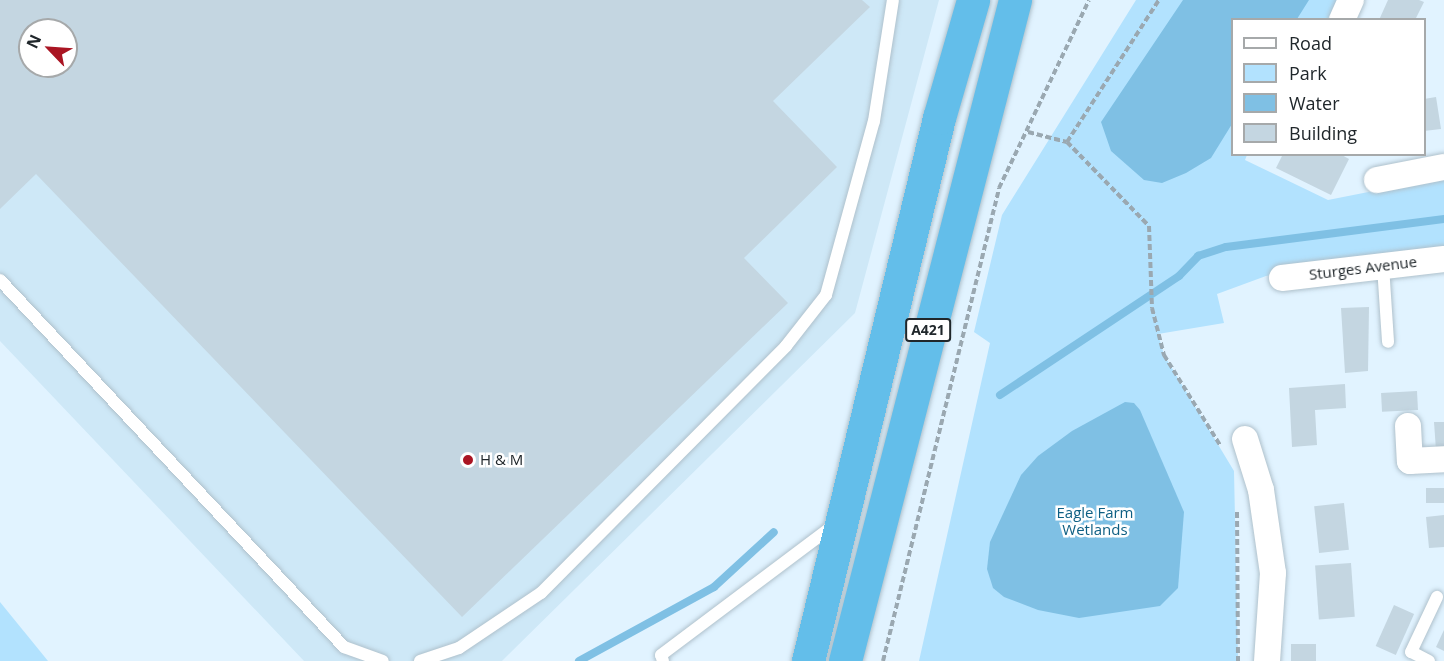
<!DOCTYPE html>
<style>
body{margin:0}
#map{position:relative;width:1444px;height:661px;overflow:hidden;background:#e1f3ff;font-family:"Open Sans",sans-serif}
div>[style]{position:absolute}
.built>*{inset:0;background:#cee8f7}
.green>*{inset:0;background:#b2e2fe}
.water>*{inset:0;background:#7fc0e4}
.stream>*{height:8px;margin:-4px;padding:0 4px;transform-origin:4px;border-radius:4px;background:#7fc0e4}
.building>*{inset:0;background:#c4d6e1;transform-origin:0 0}
.path>*{height:4px;margin-top:-2px;transform-origin:0;background:repeating-linear-gradient(90deg,#9aa8b1 0 6px,transparent 0 9px)}
.roads{filter:drop-shadow(0 0 2px #afc1cc) drop-shadow(0 0 2px #afc1cc)}
.service>*{height:12px;margin:-6px;padding:0 6px;transform-origin:6px;border-radius:6px;background:#fff}
.minor>*{height:26px;margin:-13px;padding:0 13px;transform-origin:13px;border-radius:13px;background:#fff}
.trunk>*{height:33px;margin:-16.5px;padding:0 16.5px;transform-origin:16.5px;border-radius:16.5px;background:#63beea}
.dots>*{width:16px;height:16px;translate:-50% -50%;box-sizing:border-box;border:3px solid #fff;border-radius:50%}
span{translate:-50% -50%;white-space:nowrap;text-align:center;line-height:1.15;-webkit-text-stroke:5px #fff;paint-order:stroke}
.shield-label span{padding:2px 4px;background:#fff;border:2px solid;border-radius:4px;-webkit-text-stroke-width:0}
.shield-label{font-size:14px;color:#20272b;font-weight:700}
.street-label{font-size:15px;color:#20272b}
.poi-label{font-size:15px;color:#20272b}
.left{translate:0 -50%;text-align:left}
.park-label{font-size:15px;color:#0e5f83}
.legend{position:absolute;left:1231px;top:18px;width:195px;height:138px;box-sizing:border-box;background:#fff;border:2px solid #a6a9aa;margin:0;padding:8px 10px;list-style:none;font-size:18px;color:#20272b}
.legend li{display:flex;align-items:center;gap:12px;height:30px}
.legend b{width:30px;border:2px solid #a6a9aa}
.north{position:absolute;left:18px;top:18px;width:60px;height:60px;box-sizing:border-box;background:#fff;border:2px solid #a6a9aa;border-radius:50%;rotate:295deg;font-size:16px;font-weight:700;line-height:24px;text-align:center;color:#20272b}
.north::after{content:'';display:block;margin:auto;width:21px;height:27px;background:#aa1523;clip-path:polygon(50% 0,100% 100%,50% 72%,0 100%)}
</style>
<div id="map">
<div class="built">
<i style="clip-path:polygon(evenodd,0 0,939px 0,855px 313px,502px 661px,304px 661px,0 341px,0 0,30px 30px,66px 30px,66px 66px,30px 66px,30px 30px)"></i>
</div>
<div class="green">
<i style="clip-path:polygon(1136px 0,1363px 0,1353px 19px,1232px 20px,1232px 154px,1247px 155px,1245px 160px,1328px 200px,1444px 177px,1444px 247px,1266px 276px,1217px 294px,1224px 323px,1158px 334px,1164px 355px,1234px 471px,1238px 661px,919px 661px,990px 343px,974px 332px,1002px 215px)"></i>
<i style="clip-path:polygon(0 602px,48px 661px,0 661px)"></i>
</div>
<div class="water">
<i style="clip-path:polygon(1183px 0,1309px 0,1297px 19px,1232px 20px,1232px 124px,1211px 158px,1186px 173px,1162px 183px,1144px 180px,1111px 151px,1101px 122px)"></i>
<i style="clip-path:polygon(1125px 402px,1134px 403px,1140px 410px,1184px 512px,1178px 588px,1160px 606px,1079px 618px,1038px 610px,1004px 597px,993px 588px,987px 569px,990px 542px,1021px 475px,1038px 456px,1072px 431px)"></i>
</div>
<div class="stream">
<i style="left:1000px;top:395px;width:215px;rotate:-33.6deg"></i>
<i style="left:1179px;top:276px;width:28px;rotate:-46deg"></i>
<i style="left:1198px;top:256px;width:29px;rotate:-18deg"></i>
<i style="left:1226px;top:247px;width:220px;rotate:-7.3deg"></i>
<i style="left:579px;top:661px;width:154px;rotate:-28.7deg"></i>
<i style="left:714px;top:587px;width:81px;rotate:-42.5deg"></i>
</div>
<div class="building">
<i style="clip-path:polygon(evenodd,0 0,862px 0,870px 7px,773px 101px,837px 167px,744px 258px,788px 303px,462px 617px,36px 174px,0 209px,0 0,30px 30px,66px 30px,66px 66px,30px 66px,30px 30px)"></i>
<i style="clip-path:polygon(1388px 0,1419px 0,1424px 2px,1415px 20px,1379px 20px)"></i>
<i style="clip-path:polygon(1436px 97px,1441px 129px,1424px 131px,1424px 99px)"></i>
<i style="clip-path:polygon(1283px 154px,1340px 154px,1349px 159px,1331px 195px,1276px 168px)"></i>
<i style="clip-path:polygon(1369px 307px,1368px 371px,1345px 373px,1341px 308px)"></i>
<i style="clip-path:polygon(1345px 384px,1346px 408px,1315px 410px,1317px 445px,1292px 447px,1289px 388px)"></i>
<i style="left:1417px;top:391px;width:19px;height:36px;rotate:87deg"></i>
<i style="clip-path:polygon(1434px 422px,1444px 422px,1444px 449px,1436px 450px)"></i>
<i style="left:1444px;top:488px;width:15px;height:18px;rotate:90deg"></i>
<i style="left:1344px;top:503px;width:47px;height:30px;rotate:84deg"></i>
<i style="clip-path:polygon(1444px 515px,1444px 547px,1429px 548px,1426px 517px)"></i>
<i style="left:1351px;top:563px;width:54px;height:36px;rotate:86deg"></i>
<i style="left:1394px;top:605px;width:22px;height:45px;rotate:24deg"></i>
<i style="clip-path:polygon(1444px 630px,1444px 651px,1436px 647px)"></i>
<i style="left:1291px;top:644px;width:25px;height:17px"></i>
</div>
<div class="path">
<i style="left:1028px;top:132px;width:40px;rotate:14.4deg"></i>
<i style="left:1067px;top:142px;width:169px;rotate:-57.1deg"></i>
<i style="left:1067px;top:142px;width:117px;rotate:45.7deg"></i>
<i style="left:1149px;top:226px;width:82px;rotate:87.9deg"></i>
<i style="left:1152px;top:308px;width:49px;rotate:75.7deg"></i>
<i style="left:1164px;top:355px;width:106px;rotate:58.1deg"></i>
<i style="left:1237px;top:512px;width:149px;rotate:89.6deg"></i>
<i style="left:883px;top:661px;width:487px;rotate:-76.2deg"></i>
<i style="left:999px;top:188px;width:208px;rotate:-64.4deg"></i>
</div>
<div class="roads">
<div class="service">
<i style="left:1383px;top:266px;width:76px;rotate:86.2deg"></i>
<i style="left:0;top:280px;width:503px;rotate:46.85deg"></i>
<i style="left:344px;top:647px;width:41px;rotate:19.7deg"></i>
<i style="left:420px;top:661px;width:41px;rotate:-18.4deg"></i>
<i style="left:459px;top:648px;width:99px;rotate:-33.9deg"></i>
<i style="left:541px;top:593px;width:348px;rotate:-45.2deg"></i>
<i style="left:786px;top:346px;width:65px;rotate:-51.9deg"></i>
<i style="left:826px;top:295px;width:180px;rotate:-74.6deg"></i>
<i style="left:874px;top:121px;width:122px;rotate:-81.1deg"></i>
<i style="left:663px;top:661px;width:6px;rotate:-108deg"></i>
<i style="left:661px;top:655px;width:215px;rotate:-36.9deg"></i>
<i style="left:1429px;top:661px;width:20px;rotate:-153deg"></i>
<i style="left:1411px;top:652px;width:61px;rotate:-64.7deg"></i>
</div>
<div class="minor">
<i style="left:1342px;top:20px;width:22px;rotate:-66deg"></i>
<i style="left:1377px;top:180px;width:68px;rotate:-11deg"></i>
<i style="left:1282px;top:278px;width:163px;rotate:-6.7deg"></i>
<i style="left:1408px;top:426px;width:35px;rotate:87deg"></i>
<i style="left:1410px;top:461px;width:34px;rotate:-3deg"></i>
<i style="left:1245px;top:439px;width:53px;rotate:72.6deg"></i>
<i style="left:1261px;top:490px;width:84px;rotate:81.8deg"></i>
<i style="left:1273px;top:573px;width:88px;rotate:93.9deg"></i>
</div>
<div class="trunk">
<i style="left:808px;top:661px;width:559px;rotate:-76.44deg"></i>
<i style="left:939px;top:118px;width:123px;rotate:-73.9deg"></i>
<i style="left:845px;top:661px;width:683px;rotate:-75.58deg"></i>
</div>
</div>
<div class="dots">
<i style="left:468px;top:460px;background:#aa1523"></i>
</div>
<div class="shield-label">
<span style="left:928px;top:330px">A421</span>
</div>
<div class="street-label">
<span style="left:1363px;top:268px;rotate:-7deg">Sturges Avenue</span>
</div>
<div class="poi-label">
<span class="left" style="left:480px;top:460px">H &amp; M</span>
</div>
<div class="park-label">
<span style="left:1095px;top:521px">Eagle Farm<br>Wetlands</span>
</div>
<ul class="legend">
<li><b style="height:8px;background:#fff"></b>Road</li>
<li><b style="height:16px;background:#b2e2fe"></b>Park</li>
<li><b style="height:16px;background:#7fc0e4"></b>Water</li>
<li><b style="height:16px;background:#c4d6e1"></b>Building</li>
</ul>
<div class="north">N</div>
</div>
